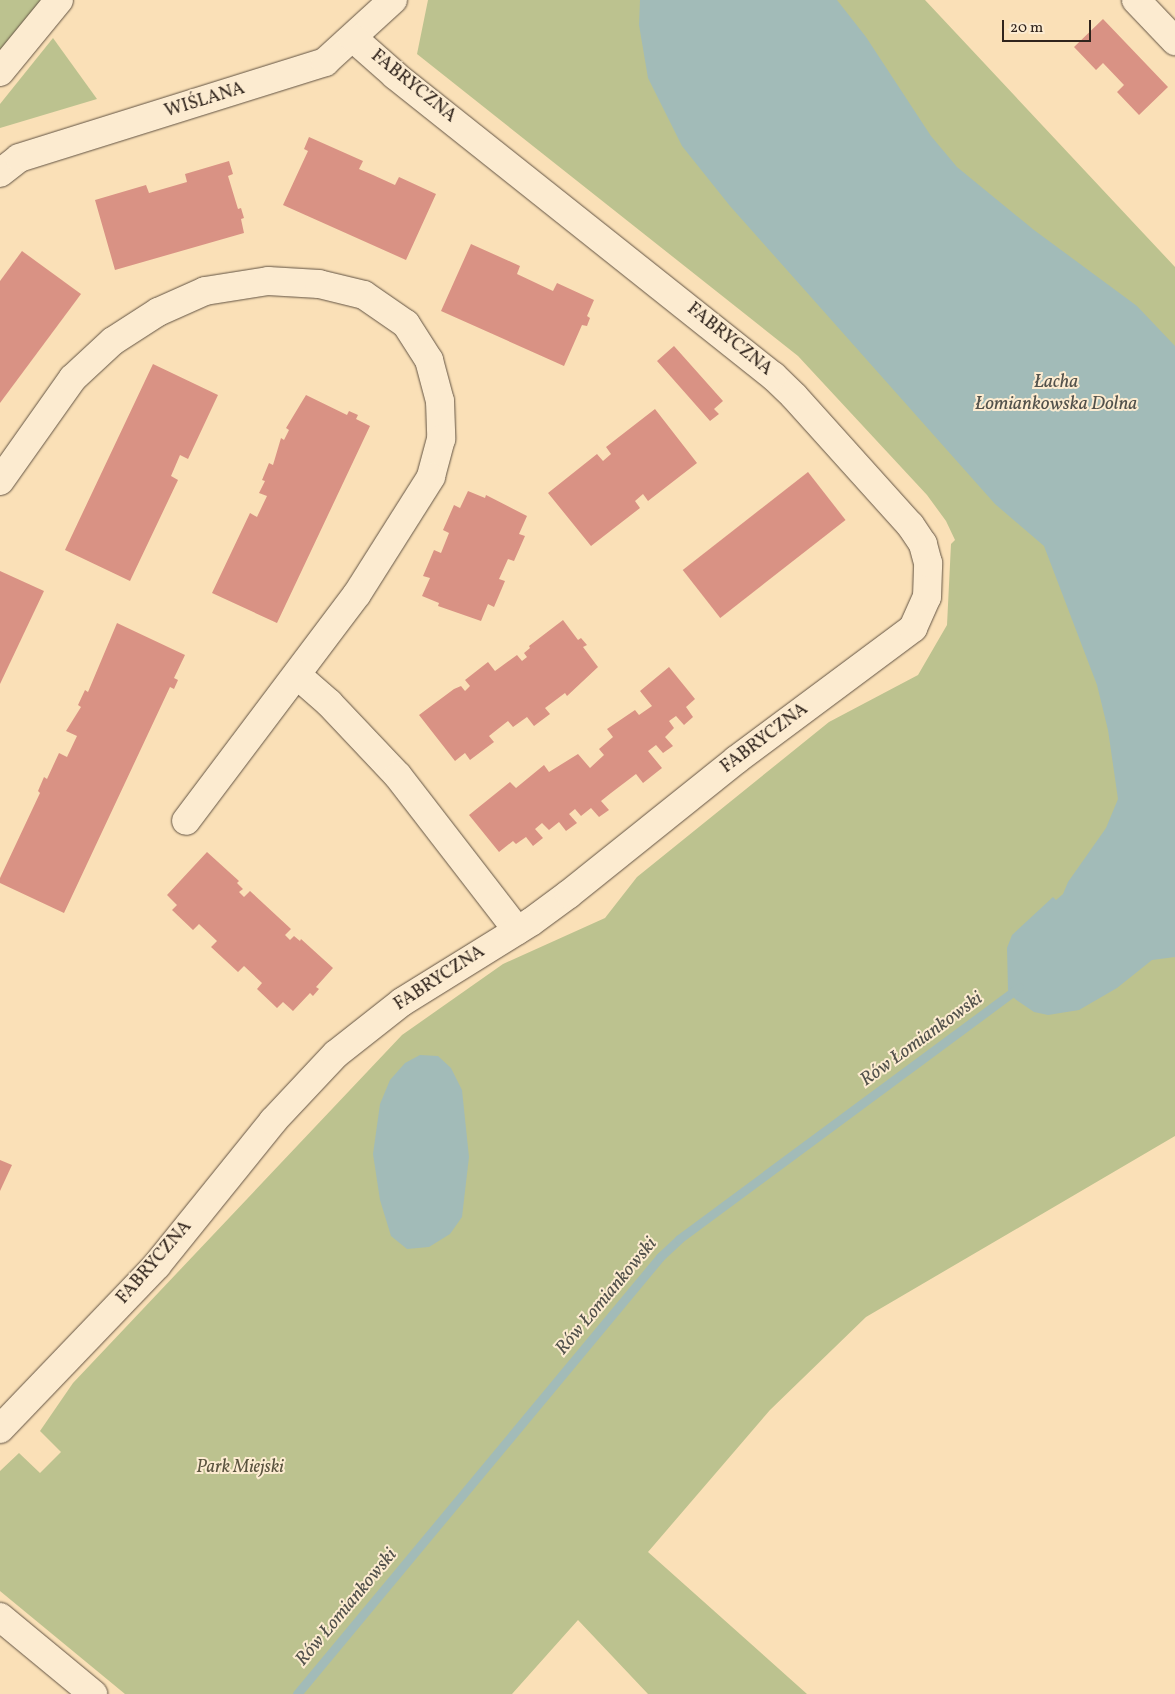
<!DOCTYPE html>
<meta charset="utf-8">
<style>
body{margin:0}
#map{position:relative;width:1175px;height:1694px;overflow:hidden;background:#fae0b7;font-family:Vollkorn,serif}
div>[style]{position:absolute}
.green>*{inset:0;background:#bcc28f}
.water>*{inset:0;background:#a2bbb8}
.stream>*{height:9px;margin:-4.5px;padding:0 4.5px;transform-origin:4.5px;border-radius:4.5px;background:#a2bbb8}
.building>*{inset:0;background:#d99284;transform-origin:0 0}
.roads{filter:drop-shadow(0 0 1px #625343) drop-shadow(0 0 1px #625343)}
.minor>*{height:28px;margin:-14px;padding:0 14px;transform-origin:14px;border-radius:14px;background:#fcebd0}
span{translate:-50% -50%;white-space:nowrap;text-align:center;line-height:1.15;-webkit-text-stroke:4px #fcebd0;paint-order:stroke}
.street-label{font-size:18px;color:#30241c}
.park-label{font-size:18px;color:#5a533e;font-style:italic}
.water-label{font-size:19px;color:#52514b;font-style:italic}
.scale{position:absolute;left:1002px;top:20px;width:89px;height:22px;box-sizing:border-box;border:2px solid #30241c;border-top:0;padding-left:6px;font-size:15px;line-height:18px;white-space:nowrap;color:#30241c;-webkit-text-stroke:4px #fcebd0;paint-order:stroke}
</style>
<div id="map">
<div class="green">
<i style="clip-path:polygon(0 0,48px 0,0 60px)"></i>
<i style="clip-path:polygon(428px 0,925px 0,1175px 267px,1175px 1136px,866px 1317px,770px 1410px,648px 1552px,807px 1694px,648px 1694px,578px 1620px,512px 1694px,125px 1694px,0 1591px,0 1471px,19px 1453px,40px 1473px,61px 1452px,40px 1431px,73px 1383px,402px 1035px,503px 964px,605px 918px,637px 877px,829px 722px,918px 675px,947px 625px,951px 544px,955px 540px,946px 521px,927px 495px,798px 356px,417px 54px)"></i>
<i style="clip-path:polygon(53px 38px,97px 99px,0 128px,0 104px)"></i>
</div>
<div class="water">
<i style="clip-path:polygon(640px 0,837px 0,866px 37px,931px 136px,957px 167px,1034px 230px,1137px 306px,1175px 346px,1175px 957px,1152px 960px,1117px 988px,1079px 1010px,1048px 1015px,1034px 1012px,1015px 999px,1008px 990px,1007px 948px,1012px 935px,1053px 897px,1056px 900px,1063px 894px,1068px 882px,1106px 828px,1118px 799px,1108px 730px,1097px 685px,1044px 546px,995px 504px,730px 206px,682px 146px,648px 78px,639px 25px)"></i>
<i style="clip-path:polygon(420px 1055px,438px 1056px,451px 1068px,462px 1090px,469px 1157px,462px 1217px,450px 1234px,429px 1247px,407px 1249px,391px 1236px,380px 1200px,373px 1154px,380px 1104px,390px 1080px,405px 1063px)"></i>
</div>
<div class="stream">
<i style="left:297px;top:1694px;width:568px;rotate:-50.28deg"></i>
<i style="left:660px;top:1257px;width:26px;rotate:-43deg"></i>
<i style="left:679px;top:1239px;width:423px;rotate:-36.5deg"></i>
</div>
<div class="building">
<i style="clip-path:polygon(1103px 19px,1168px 87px,1139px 115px,1117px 92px,1124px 85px,1103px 63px,1096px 70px,1074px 47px)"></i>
<i style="clip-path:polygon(309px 137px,363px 161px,359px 169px,373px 175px,395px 185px,399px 177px,436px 194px,406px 260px,283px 205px,308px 151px,304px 149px)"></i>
<i style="clip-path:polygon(229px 161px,233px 174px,228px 176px,238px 209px,241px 208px,244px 218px,241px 219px,244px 233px,115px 270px,95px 200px,146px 185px,149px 193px,187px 182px,185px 174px)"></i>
<i style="clip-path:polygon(471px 244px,520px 266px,517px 274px,553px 291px,557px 283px,594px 300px,587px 316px,590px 318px,587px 326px,582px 325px,564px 366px,441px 311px)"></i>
<i style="clip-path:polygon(22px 251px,81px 294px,0 403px,0 281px)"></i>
<i style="clip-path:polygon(674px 346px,723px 401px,714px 409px,719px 414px,710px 421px,657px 361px)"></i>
<i style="clip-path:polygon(153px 364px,218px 395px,188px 459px,180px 455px,171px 476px,178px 480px,130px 581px,65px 550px)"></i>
<i style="clip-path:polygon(306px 395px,347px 415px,349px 411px,358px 415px,356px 419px,370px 426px,277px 623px,212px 593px,250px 513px,257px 517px,267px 496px,259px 493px,265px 481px,262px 480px,269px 463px,273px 465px,281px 438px,284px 440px,289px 430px,286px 428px)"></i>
<i style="clip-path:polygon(655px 409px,697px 463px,648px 501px,643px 494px,635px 501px,640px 508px,591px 546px,548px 493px,597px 454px,603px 461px,611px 454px,606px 447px)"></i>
<i style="left:808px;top:472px;width:61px;height:159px;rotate:52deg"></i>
<i style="clip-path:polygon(468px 491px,485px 498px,486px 495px,527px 516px,519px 534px,525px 536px,514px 561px,508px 559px,499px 579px,505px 581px,494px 607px,488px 604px,481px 621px,438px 606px,439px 603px,422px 596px,430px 578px,423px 576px,434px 550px,441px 553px,449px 533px,443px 530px,454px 505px,460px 508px)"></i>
<i style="clip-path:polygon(0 571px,44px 591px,0 684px)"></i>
<i style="clip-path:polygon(563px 620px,578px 640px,581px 638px,587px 645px,583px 647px,598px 667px,567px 696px,565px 693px,545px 708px,550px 714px,534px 726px,527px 717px,513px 727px,508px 721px,489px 736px,494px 742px,470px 760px,465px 753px,455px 761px,419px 715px,454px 689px,461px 686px,465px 691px,470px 686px,465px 680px,488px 662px,495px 671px,517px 655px,522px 661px,527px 657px,524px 653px,530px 648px,529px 646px)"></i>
<i style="clip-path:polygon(117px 623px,185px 655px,174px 678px,178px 680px,174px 689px,170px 687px,64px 913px,0 883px,0 878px,40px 793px,38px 791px,44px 777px,47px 779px,59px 753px,67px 757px,77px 736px,66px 731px,81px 707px,78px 705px,85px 690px,88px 692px)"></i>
<i style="clip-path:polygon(669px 667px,695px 699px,686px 707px,693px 717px,684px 725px,676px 716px,669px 721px,674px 728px,665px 737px,673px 746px,663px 753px,656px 745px,648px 751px,662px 768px,643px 783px,636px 774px,611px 793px,601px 801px,609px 810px,599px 817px,591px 808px,581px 816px,575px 809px,569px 814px,577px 823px,566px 831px,559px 822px,549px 830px,542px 823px,535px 829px,543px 838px,533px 846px,526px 837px,516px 844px,513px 841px,499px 852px,469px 815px,510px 782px,516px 788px,544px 765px,549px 772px,578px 754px,590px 768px,604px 755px,599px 749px,613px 737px,607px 729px,635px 710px,639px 715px,652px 706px,640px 691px)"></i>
<i style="clip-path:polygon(207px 852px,239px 881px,237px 883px,243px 889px,239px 892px,244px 897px,250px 891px,291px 929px,285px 935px,290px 940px,294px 936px,300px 941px,301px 939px,333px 968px,316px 987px,319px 989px,313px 996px,310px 993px,293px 1011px,283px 1002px,277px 1008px,257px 989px,262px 983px,244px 966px,238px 972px,211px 947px,217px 941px,199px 924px,193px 930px,172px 910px,177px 905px,167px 895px)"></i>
<i style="clip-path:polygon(0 1160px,12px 1165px,0 1191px)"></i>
</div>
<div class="roads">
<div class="minor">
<i style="left:1136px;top:0;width:57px;rotate:46.4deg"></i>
<i style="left:0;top:72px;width:93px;rotate:-50.7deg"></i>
<i style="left:0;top:173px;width:24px;rotate:-38deg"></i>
<i style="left:19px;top:158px;width:321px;rotate:-17.4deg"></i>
<i style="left:325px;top:62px;width:92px;rotate:-42.4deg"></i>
<i style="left:0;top:481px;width:126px;rotate:-54.7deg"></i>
<i style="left:73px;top:378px;width:54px;rotate:-42.8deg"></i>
<i style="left:113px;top:341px;width:54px;rotate:-32.8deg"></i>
<i style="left:158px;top:312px;width:51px;rotate:-24.1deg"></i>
<i style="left:205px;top:291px;width:64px;rotate:-9deg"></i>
<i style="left:268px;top:281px;width:51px;rotate:3.4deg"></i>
<i style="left:319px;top:284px;width:46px;rotate:13.7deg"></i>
<i style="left:364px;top:295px;width:51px;rotate:34.6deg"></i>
<i style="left:406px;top:324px;width:43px;rotate:57.4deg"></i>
<i style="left:429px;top:360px;width:42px;rotate:75deg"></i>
<i style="left:440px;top:401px;width:38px;rotate:88deg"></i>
<i style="left:441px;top:439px;width:39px;rotate:105deg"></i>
<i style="left:431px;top:477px;width:138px;rotate:122.3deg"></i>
<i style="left:357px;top:594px;width:284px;rotate:127deg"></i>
<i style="left:297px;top:675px;width:43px;rotate:41.2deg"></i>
<i style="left:329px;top:703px;width:100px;rotate:46.6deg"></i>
<i style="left:398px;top:776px;width:195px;rotate:52.3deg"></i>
<i style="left:0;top:1429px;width:227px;rotate:-46.2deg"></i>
<i style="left:157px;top:1265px;width:185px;rotate:-51.1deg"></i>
<i style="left:273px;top:1121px;width:92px;rotate:-46.8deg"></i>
<i style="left:336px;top:1054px;width:84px;rotate:-38.2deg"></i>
<i style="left:402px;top:1002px;width:152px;rotate:-31.8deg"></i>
<i style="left:531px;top:922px;width:47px;rotate:-36.4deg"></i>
<i style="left:569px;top:894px;width:214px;rotate:-38.7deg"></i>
<i style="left:736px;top:760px;width:221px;rotate:-36.7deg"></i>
<i style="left:913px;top:628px;width:34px;rotate:-66deg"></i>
<i style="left:927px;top:597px;width:34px;rotate:-88deg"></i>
<i style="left:928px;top:563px;width:20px;rotate:-105deg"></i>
<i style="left:923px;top:544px;width:23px;rotate:-124deg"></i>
<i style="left:910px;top:525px;width:173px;rotate:-132deg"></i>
<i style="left:794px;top:396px;width:29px;rotate:-136deg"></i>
<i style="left:773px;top:376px;width:483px;rotate:-141.5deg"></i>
<i style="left:395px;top:75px;width:56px;rotate:-138.6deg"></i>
<i style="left:0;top:1617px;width:121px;rotate:39.6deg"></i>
</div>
</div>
<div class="street-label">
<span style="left:413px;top:87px;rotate:39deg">FABRYCZNA</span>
<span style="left:205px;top:101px;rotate:-17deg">WIŚLANA</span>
<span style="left:729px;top:340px;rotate:39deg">FABRYCZNA</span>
<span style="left:765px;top:739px;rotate:-37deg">FABRYCZNA</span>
<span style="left:440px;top:979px;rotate:-33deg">FABRYCZNA</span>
<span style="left:155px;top:1263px;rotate:-49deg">FABRYCZNA</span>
</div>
<div class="park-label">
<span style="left:240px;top:1468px">Park Miejski</span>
</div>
<div class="water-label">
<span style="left:1056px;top:394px">Łacha<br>Łomiankowska Dolna</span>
<span style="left:922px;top:1040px;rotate:-36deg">Rów Łomiankowski</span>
<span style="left:607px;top:1297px;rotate:-50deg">Rów Łomiankowski</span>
<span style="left:347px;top:1608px;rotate:-50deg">Rów Łomiankowski</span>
</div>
<div class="scale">20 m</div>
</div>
